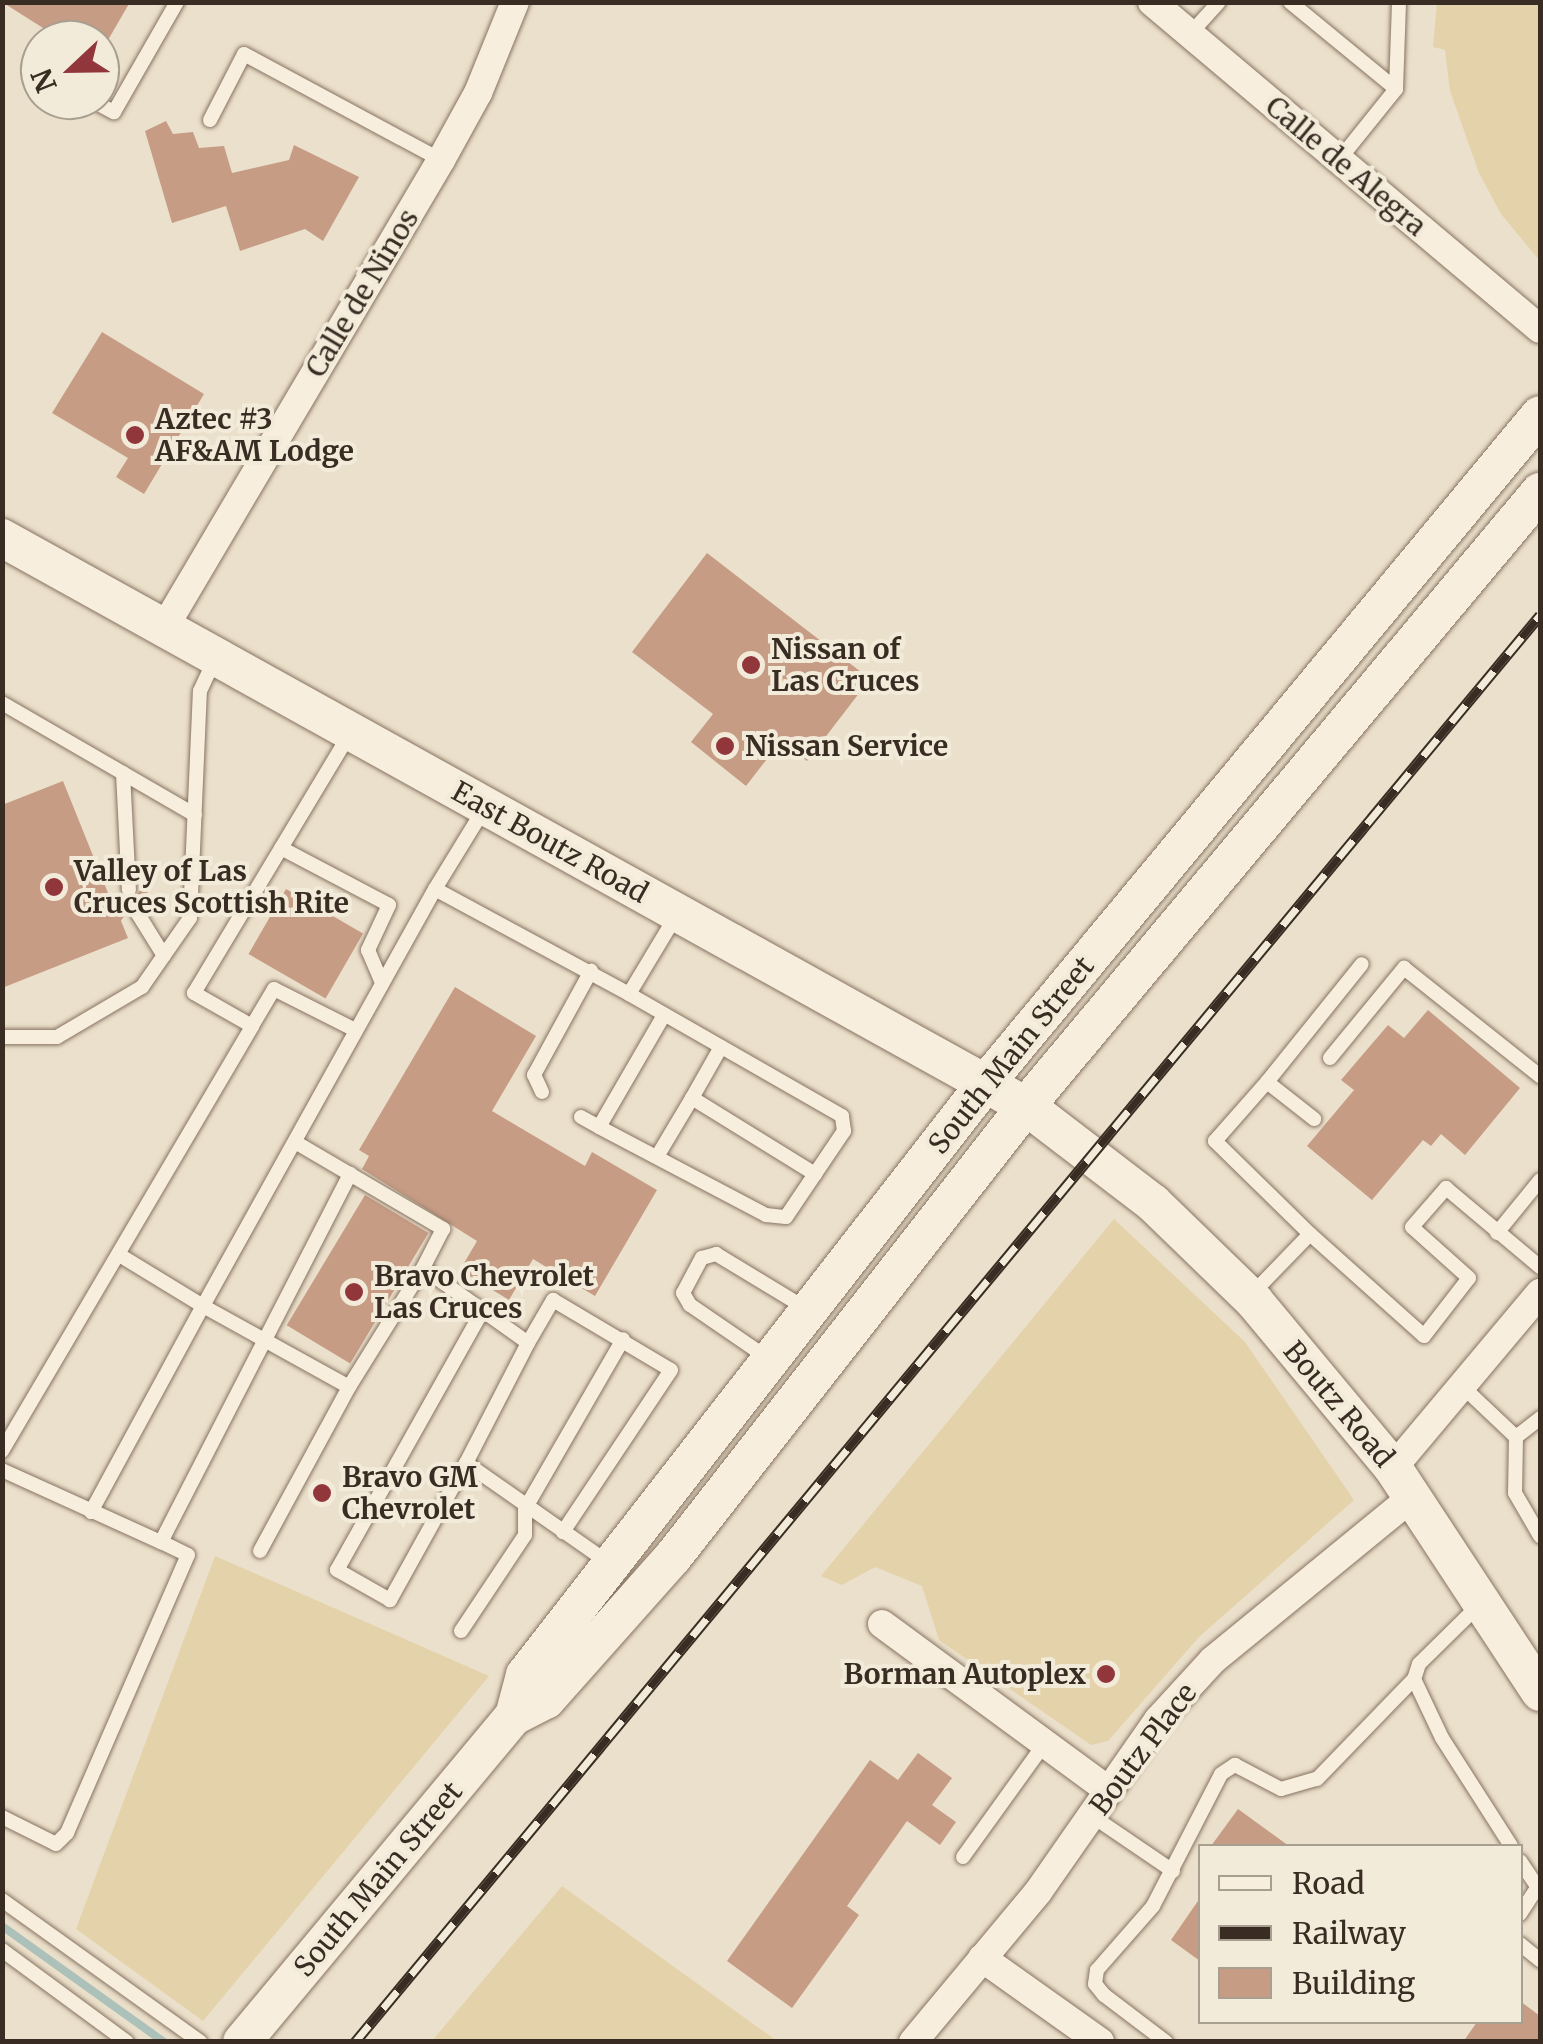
<!DOCTYPE html>
<style>
body{margin:0}
#map{position:relative;width:1543px;height:2044px;overflow:hidden;background:#ebe0cb;font-family:Merriweather,serif}
div>[style]{position:absolute}
.sand>*{inset:0;background:#e4d2ab}
.stream>*{height:8px;margin:-4px;padding:0 4px;transform-origin:4px;border-radius:4px;background:#abc1b9}
.building>*{inset:0;background:#c69c85;transform-origin:0 0}
.roads{filter:drop-shadow(0 0 2px #877361) drop-shadow(0 0 2px #877361)}
.service>*{height:14px;margin:-7px;padding:0 7px;transform-origin:7px;border-radius:7px;background:#f7eede}
.minor>*{height:28px;margin:-14px;padding:0 14px;transform-origin:14px;border-radius:14px;background:#f7eede}
.secondary>*{height:38px;margin:-19px;padding:0 19px;transform-origin:19px;border-radius:19px;background:#f7eede}
.rail>*{height:11px;margin-top:-5.5px;transform-origin:0;background:repeating-linear-gradient(90deg,#f3ebda 0 22px,#392c23 0 44px);box-sizing:border-box;border-block:2px solid #392c23}
.dots>*{width:28px;height:28px;translate:-50% -50%;box-sizing:border-box;border:5px solid #f3ebda;border-radius:50%}
span{translate:-50% -50%;white-space:nowrap;text-align:center;line-height:1.15;-webkit-text-stroke:8px #f3ebda;paint-order:stroke}
.street-label{font-size:28px;color:#392c23}
.poi-label{font-size:28px;color:#392c23;font-weight:700}
.left{translate:0 -50%;text-align:left}
.right{translate:-100% -50%;text-align:right}
.frame{position:absolute;inset:0;border:5px solid #392c23;pointer-events:none}
.legend{position:absolute;left:1198px;top:1844px;width:325px;height:180px;box-sizing:border-box;background:#f3ebda;border:2px solid #a99f91;margin:0;padding:12px 18px;list-style:none;font-size:30px;color:#392c23}
.legend li{display:flex;align-items:center;gap:20px;height:50px}
.legend b{width:50px;border:2px solid #a99f91}
.north{position:absolute;left:20px;top:20px;width:100px;height:100px;box-sizing:border-box;background:#f3ebda;border:2px solid #a99f91;border-radius:50%;rotate:248deg;font-size:28px;font-weight:700;line-height:40px;text-align:center;color:#392c23}
.north::after{content:'';display:block;margin:auto;width:35px;height:45px;background:#91363b;clip-path:polygon(50% 0,100% 100%,50% 72%,0 100%)}
</style>
<div id="map">
<div class="sand">
<i style="clip-path:polygon(1437px 3px,1540px 3px,1540px 261px,1501px 214px,1479px 173px,1450px 91px,1445px 50px,1433px 47px)"></i>
<i style="clip-path:polygon(1114px 1219px,1245px 1342px,1354px 1500px,1199px 1637px,1108px 1741px,1091px 1745px,939px 1640px,922px 1586px,875px 1567px,842px 1585px,821px 1576px)"></i>
<i style="clip-path:polygon(215px 1556px,489px 1676px,203px 2021px,76px 1929px)"></i>
<i style="clip-path:polygon(562px 1886px,777px 2041px,432px 2041px)"></i>
</div>
<div class="stream">
<i style="left:2px;top:1926px;width:199px;rotate:35.6deg"></i>
</div>
<div class="building">
<i style="clip-path:polygon(2px 2px,130px 2px,108px 40px,62px 40px)"></i>
<i style="clip-path:polygon(166px 121px,173px 134px,193px 132px,199px 148px,224px 146px,232px 173px,289px 160px,294px 145px,359px 177px,323px 241px,305px 229px,240px 251px,226px 206px,172px 223px,145px 131px)"></i>
<i style="clip-path:polygon(102px 332px,204px 394px,144px 494px,116px 477px,128px 458px,52px 413px)"></i>
<i style="clip-path:polygon(707px 553px,870px 679px,807px 761px,781px 741px,746px 786px,691px 742px,713px 714px,632px 652px)"></i>
<i style="clip-path:polygon(63px 781px,110px 898px,134px 899px,144px 884px,153px 908px,129px 908px,121px 921px,128px 938px,2px 988px,2px 805px)"></i>
<i style="left:286px;top:889px;width:89px;height:75px;rotate:30deg"></i>
<i style="clip-path:polygon(455px 987px,536px 1036px,492px 1111px,585px 1166px,592px 1152px,657px 1190px,595px 1296px,533px 1259px,509px 1300px,460px 1270px,477px 1241px,362px 1169px,369px 1156px,359px 1150px)"></i>
<i style="clip-path:polygon(1428px 1010px,1520px 1088px,1465px 1155px,1441px 1134px,1431px 1146px,1423px 1140px,1372px 1200px,1307px 1146px,1354px 1090px,1341px 1080px,1388px 1025px,1404px 1038px)"></i>
<i style="left:365px;top:1195px;width:74px;height:152px;rotate:31deg"></i>
<i style="clip-path:polygon(918px 1753px,952px 1778px,932px 1805px,956px 1822px,940px 1845px,907px 1821px,847px 1906px,859px 1915px,792px 2008px,727px 1961px,870px 1760px,898px 1780px)"></i>
<i style="clip-path:polygon(1238px 1809px,1289px 1846px,1211px 1846px)"></i>
<i style="clip-path:polygon(1200px 1898px,1200px 1961px,1171px 1940px)"></i>
<i style="clip-path:polygon(1520px 2001px,1540px 2016px,1540px 2042px,1463px 2042px,1477px 2022px,1520px 2022px)"></i>
</div>
<div class="roads">
<div class="service">
<i style="left:1290px;top:2px;width:137px;rotate:39.4deg"></i>
<i style="left:1396px;top:89px;width:91px;rotate:128.8deg"></i>
<i style="left:1190px;top:34px;width:43px;rotate:-47.8deg"></i>
<i style="left:1396px;top:89px;width:87px;rotate:-88deg"></i>
<i style="left:91px;top:100px;width:26px;rotate:28deg"></i>
<i style="left:114px;top:112px;width:127px;rotate:-60.2deg"></i>
<i style="left:210px;top:120px;width:74px;rotate:-62.7deg"></i>
<i style="left:244px;top:54px;width:224px;rotate:28.3deg"></i>
<i style="left:2px;top:703px;width:223px;rotate:30.1deg"></i>
<i style="left:123px;top:773px;width:117px;rotate:87.1deg"></i>
<i style="left:484px;top:809px;width:94px;rotate:121.5deg"></i>
<i style="left:435px;top:889px;width:221px;rotate:28.4deg"></i>
<i style="left:281px;top:848px;width:122px;rotate:27.8deg"></i>
<i style="left:389px;top:905px;width:50px;rotate:115deg"></i>
<i style="left:368px;top:950px;width:33px;rotate:67deg"></i>
<i style="left:435px;top:889px;width:477px;rotate:119.1deg"></i>
<i style="left:203px;top:1306px;width:167px;rotate:29deg"></i>
<i style="left:349px;top:1387px;width:140px;rotate:-58.1deg"></i>
<i style="left:423px;top:1268px;width:129px;rotate:35.5deg"></i>
<i style="left:528px;top:1343px;width:135px;rotate:117.3deg"></i>
<i style="left:466px;top:1463px;width:174px;rotate:35deg"></i>
<i style="left:138px;top:914px;width:49px;rotate:58.2deg"></i>
<i style="left:664px;top:1015px;width:129px;rotate:120.1deg"></i>
<i style="left:599px;top:1127px;width:189px;rotate:27.8deg"></i>
<i style="left:766px;top:1215px;width:20px;rotate:6deg"></i>
<i style="left:786px;top:1217px;width:104px;rotate:-56deg"></i>
<i style="left:844px;top:1131px;width:15px;rotate:-98deg"></i>
<i style="left:842px;top:1116px;width:245px;rotate:-150.2deg"></i>
<i style="left:629px;top:994px;width:93px;rotate:-59deg"></i>
<i style="left:252px;top:1026px;width:43px;rotate:-59.3deg"></i>
<i style="left:274px;top:989px;width:91px;rotate:26.8deg"></i>
<i style="left:2px;top:1037px;width:55px"></i>
<i style="left:57px;top:1037px;width:99px;rotate:-30.5deg"></i>
<i style="left:142px;top:987px;width:84px;rotate:-55.2deg"></i>
<i style="left:190px;top:918px;width:227px;rotate:-87.5deg"></i>
<i style="left:200px;top:691px;width:38px;rotate:-65deg"></i>
<i style="left:721px;top:1047px;width:59px;rotate:119.6deg"></i>
<i style="left:692px;top:1098px;width:145px;rotate:31.7deg"></i>
<i style="left:1330px;top:1058px;width:117px;rotate:-50.6deg"></i>
<i style="left:1404px;top:968px;width:174px;rotate:38.5deg"></i>
<i style="left:1267px;top:1082px;width:151px;rotate:-51.2deg"></i>
<i style="left:542px;top:1092px;width:19px;rotate:-115deg"></i>
<i style="left:534px;top:1075px;width:119px;rotate:-61.3deg"></i>
<i style="left:581px;top:1117px;width:21px;rotate:29deg"></i>
<i style="left:295px;top:1142px;width:172px;rotate:30.4deg"></i>
<i style="left:443px;top:1229px;width:44px;rotate:117.1deg"></i>
<i style="left:658px;top:1155px;width:66px;rotate:-59.2deg"></i>
<i style="left:1497px;top:1233px;width:68px;rotate:-50.9deg"></i>
<i style="left:1310px;top:1234px;width:133px;rotate:-135.6deg"></i>
<i style="left:1215px;top:1141px;width:79px;rotate:-48.6deg"></i>
<i style="left:1267px;top:1082px;width:60px;rotate:38.2deg"></i>
<i style="left:1250px;top:1296px;width:86px;rotate:-45.9deg"></i>
<i style="left:1310px;top:1234px;width:153px;rotate:41.8deg"></i>
<i style="left:1424px;top:1336px;width:73px;rotate:-52.2deg"></i>
<i style="left:1469px;top:1278px;width:76px;rotate:-138.2deg"></i>
<i style="left:1412px;top:1227px;width:52px;rotate:-48.9deg"></i>
<i style="left:1446px;top:1188px;width:123px;rotate:40deg"></i>
<i style="left:528px;top:1343px;width:50px;rotate:-59.8deg"></i>
<i style="left:553px;top:1300px;width:137px;rotate:30.7deg"></i>
<i style="left:671px;top:1370px;width:195px;rotate:123.7deg"></i>
<i style="left:769px;top:1359px;width:96px;rotate:-145.6deg"></i>
<i style="left:690px;top:1305px;width:14px;rotate:-120deg"></i>
<i style="left:683px;top:1293px;width:40px;rotate:-62deg"></i>
<i style="left:702px;top:1258px;width:15px;rotate:-16deg"></i>
<i style="left:716px;top:1254px;width:104px;rotate:31.2deg"></i>
<i style="left:1462px;top:1386px;width:74px;rotate:43.4deg"></i>
<i style="left:1516px;top:1437px;width:56px;rotate:91deg"></i>
<i style="left:1515px;top:1493px;width:50px;rotate:59.8deg"></i>
<i style="left:1516px;top:1437px;width:31px;rotate:-38deg"></i>
<i style="left:2px;top:1451px;width:493px;rotate:-59.5deg"></i>
<i style="left:252px;top:1026px;width:67px;rotate:-150.4deg"></i>
<i style="left:194px;top:993px;width:305px;rotate:-59deg"></i>
<i style="left:466px;top:1463px;width:157px;rotate:119deg"></i>
<i style="left:390px;top:1600px;width:61px;rotate:-150.5deg"></i>
<i style="left:337px;top:1570px;width:298px;rotate:-60.7deg"></i>
<i style="left:2px;top:1470px;width:175px;rotate:24.4deg"></i>
<i style="left:91px;top:1512px;width:234px;rotate:-61.5deg"></i>
<i style="left:203px;top:1306px;width:96px;rotate:-148.6deg"></i>
<i style="left:260px;top:1551px;width:187px;rotate:-61.5deg"></i>
<i style="left:1481px;top:1603px;width:87px;rotate:135.5deg"></i>
<i style="left:1419px;top:1664px;width:16px;rotate:108deg"></i>
<i style="left:1414px;top:1679px;width:65px;rotate:64.6deg"></i>
<i style="left:1442px;top:1738px;width:128px;rotate:57.4deg"></i>
<i style="left:461px;top:1631px;width:115px;rotate:-56.3deg"></i>
<i style="left:525px;top:1535px;width:26px;rotate:-90deg"></i>
<i style="left:525px;top:1509px;width:196px;rotate:-60deg"></i>
<i style="left:1092px;top:1816px;width:98px;rotate:34.2deg"></i>
<i style="left:2px;top:1817px;width:60px;rotate:26.6deg"></i>
<i style="left:56px;top:1844px;width:16px;rotate:-45deg"></i>
<i style="left:67px;top:1833px;width:303px;rotate:-66.5deg"></i>
<i style="left:188px;top:1555px;width:30px;rotate:-154deg"></i>
<i style="left:161px;top:1542px;width:414px;rotate:-62.8deg"></i>
<i style="left:963px;top:1857px;width:140px;rotate:-54.3deg"></i>
<i style="left:1520px;top:1861px;width:30px;rotate:56deg"></i>
<i style="left:2px;top:1900px;width:244px;rotate:35.6deg"></i>
<i style="left:1520px;top:1914px;width:37px;rotate:-57deg"></i>
<i style="left:1520px;top:1944px;width:26px;rotate:39deg"></i>
<i style="left:2px;top:1950px;width:155px;rotate:36.4deg"></i>
<i style="left:1166px;top:2042px;width:78px;rotate:-142.8deg"></i>
<i style="left:1104px;top:1995px;width:14px;rotate:-129deg"></i>
<i style="left:1095px;top:1984px;width:14px;rotate:-82deg"></i>
<i style="left:1097px;top:1970px;width:85px;rotate:-48.8deg"></i>
<i style="left:1153px;top:1906px;width:148px;rotate:-62.7deg"></i>
<i style="left:1221px;top:1774px;width:17px;rotate:-33deg"></i>
<i style="left:1235px;top:1765px;width:52px;rotate:27.6deg"></i>
<i style="left:1281px;top:1789px;width:37px;rotate:-16deg"></i>
<i style="left:1317px;top:1779px;width:139px;rotate:-45.9deg"></i>
</div>
<div class="minor">
<i style="left:1152px;top:2px;width:507px;rotate:40.12deg"></i>
<i style="left:164px;top:628px;width:544px;rotate:-59.38deg"></i>
<i style="left:441px;top:160px;width:77px;rotate:-61.1deg"></i>
<i style="left:478px;top:93px;width:98px;rotate:-67.9deg"></i>
<i style="left:1393px;top:1468px;width:229px;rotate:-50deg"></i>
<i style="left:882px;top:1624px;width:280px;rotate:36.3deg"></i>
<i style="left:982px;top:1958px;width:145px;rotate:35.4deg"></i>
<i style="left:913px;top:2042px;width:195px;rotate:-50.2deg"></i>
<i style="left:1038px;top:1892px;width:210px;rotate:-55.1deg"></i>
<i style="left:1158px;top:1720px;width:81px;rotate:-47.5deg"></i>
<i style="left:1213px;top:1660px;width:257px;rotate:-39.3deg"></i>
</div>
<div class="secondary">
<i style="left:2px;top:538px;width:1171px;rotate:29.02deg"></i>
<i style="left:1026px;top:1106px;width:160px;rotate:37.4deg"></i>
<i style="left:1153px;top:1203px;width:141px;rotate:44.1deg"></i>
<i style="left:1254px;top:1301px;width:217px;rotate:50.2deg"></i>
<i style="left:1393px;top:1468px;width:268px;rotate:56.7deg"></i>
<i style="left:514px;top:1716px;width:42px;rotate:-75deg"></i>
<i style="left:525px;top:1675px;width:749px;rotate:-52.1deg"></i>
<i style="left:985px;top:1084px;width:869px;rotate:-50.32deg"></i>
<i style="left:242px;top:2042px;width:425px;rotate:-50.2deg"></i>
<i style="left:514px;top:1716px;width:36px;rotate:-27deg"></i>
<i style="left:546px;top:1700px;width:191px;rotate:-48.4deg"></i>
<i style="left:673px;top:1557px;width:573px;rotate:-51.95deg"></i>
<i style="left:1026px;top:1106px;width:801px;rotate:-50.07deg"></i>
</div>
</div>
<div class="rail">
<i style="left:355px;top:2042px;width:1855px;rotate:-50.29deg"></i>
</div>
<div class="dots">
<i style="left:135px;top:435px;background:#91363b"></i>
<i style="left:751px;top:665px;background:#91363b"></i>
<i style="left:725px;top:746px;background:#91363b"></i>
<i style="left:54px;top:887px;background:#91363b"></i>
<i style="left:354px;top:1292px;background:#91363b"></i>
<i style="left:322px;top:1493px;background:#91363b"></i>
<i style="left:1106px;top:1674px;background:#91363b"></i>
</div>
<div class="street-label">
<span style="left:1346px;top:166px;rotate:40deg">Calle de Alegra</span>
<span style="left:362px;top:293px;rotate:-59deg">Calle de Ninos</span>
<span style="left:550px;top:842px;rotate:29deg">East Boutz Road</span>
<span style="left:1011px;top:1055px;rotate:-51deg">South Main Street</span>
<span style="left:1339px;top:1404px;rotate:50deg">Boutz Road</span>
<span style="left:1143px;top:1749px;rotate:-53deg">Boutz Place</span>
<span style="left:378px;top:1879px;rotate:-50deg">South Main Street</span>
</div>
<div class="poi-label">
<span class="left" style="left:155px;top:435px">Aztec #3<br>AF&amp;AM Lodge</span>
<span class="left" style="left:771px;top:665px">Nissan of<br>Las Cruces</span>
<span class="left" style="left:745px;top:746px">Nissan Service</span>
<span class="left" style="left:74px;top:887px">Valley of Las<br>Cruces Scottish Rite</span>
<span class="left" style="left:374px;top:1292px">Bravo Chevrolet<br>Las Cruces</span>
<span class="left" style="left:342px;top:1493px">Bravo GM<br>Chevrolet</span>
<span class="right" style="left:1086px;top:1674px">Borman Autoplex</span>
</div>
<div class="frame"></div>
<ul class="legend">
<li><b style="height:12px;background:#f7eede"></b>Road</li>
<li><b style="height:12px;background:#392c23"></b>Railway</li>
<li><b style="height:28px;background:#c69c85"></b>Building</li>
</ul>
<div class="north">N</div>
</div>
